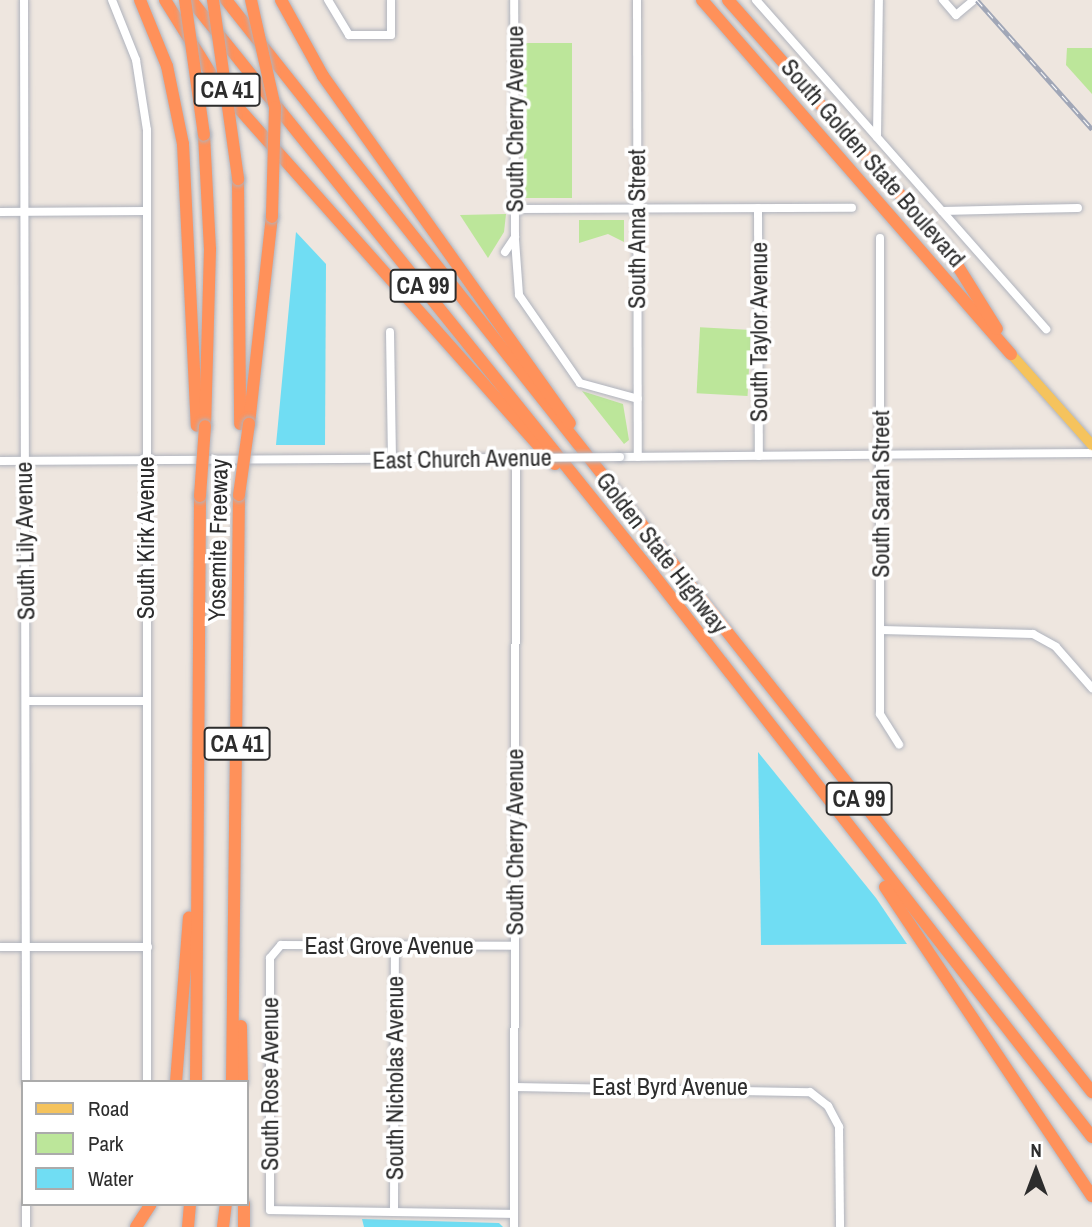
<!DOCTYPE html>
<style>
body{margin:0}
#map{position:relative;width:1092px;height:1227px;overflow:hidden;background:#eee6df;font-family:"Archivo Narrow",sans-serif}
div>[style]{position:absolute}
.green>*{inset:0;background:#bce69a;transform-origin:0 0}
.water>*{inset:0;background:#70ddf3}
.roads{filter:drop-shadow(0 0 2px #afb3bd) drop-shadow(0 0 2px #afb3bd)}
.minor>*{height:8px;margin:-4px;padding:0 4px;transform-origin:4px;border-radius:4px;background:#fff}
.major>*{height:10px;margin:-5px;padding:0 5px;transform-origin:5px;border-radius:5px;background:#f5c35d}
.highway>*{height:12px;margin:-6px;padding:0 6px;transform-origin:6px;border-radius:6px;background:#ff915a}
.rail>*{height:5px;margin-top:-2.5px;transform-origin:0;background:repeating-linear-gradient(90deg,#fff 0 8px,#a1a7b7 0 16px);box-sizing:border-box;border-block:2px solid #a1a7b7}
.bridges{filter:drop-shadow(0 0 2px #afb3bd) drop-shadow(0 0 2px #afb3bd)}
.minor-bridge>*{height:8px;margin:-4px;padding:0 4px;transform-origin:4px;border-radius:4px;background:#fff}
.highway-bridge>*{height:12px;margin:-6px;padding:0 6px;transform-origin:6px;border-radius:6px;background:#ff915a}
span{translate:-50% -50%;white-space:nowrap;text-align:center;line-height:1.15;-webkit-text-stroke:7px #fff;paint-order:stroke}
.shield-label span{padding:2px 5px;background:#fff;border:2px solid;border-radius:5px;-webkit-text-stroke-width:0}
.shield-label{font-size:23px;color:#2d2d2d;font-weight:700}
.street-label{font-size:24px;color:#2d2d2d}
.legend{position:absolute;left:21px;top:1080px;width:228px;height:126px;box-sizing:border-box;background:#fff;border:2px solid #ababab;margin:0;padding:9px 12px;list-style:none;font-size:21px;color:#2d2d2d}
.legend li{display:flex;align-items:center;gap:14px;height:35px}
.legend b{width:35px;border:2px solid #ababab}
.north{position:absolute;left:1001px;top:1136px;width:70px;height:70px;-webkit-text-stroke:5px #fff;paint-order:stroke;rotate:0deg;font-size:19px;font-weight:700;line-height:28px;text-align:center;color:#2d2d2d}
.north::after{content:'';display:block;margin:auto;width:24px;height:32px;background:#2d2d2d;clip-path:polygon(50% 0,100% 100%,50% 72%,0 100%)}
</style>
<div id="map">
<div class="green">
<i style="left:524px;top:43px;width:48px;height:155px"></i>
<i style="clip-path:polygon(1067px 48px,1092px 48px,1092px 94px,1066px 65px)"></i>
<i style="clip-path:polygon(506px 214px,504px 232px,488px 258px,460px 215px)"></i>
<i style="clip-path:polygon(579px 220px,624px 220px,624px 242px,608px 234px,579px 243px)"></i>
<i style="left:751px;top:330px;width:66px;height:51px;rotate:93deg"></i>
<i style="clip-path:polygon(582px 391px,623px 404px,629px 440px,624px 444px)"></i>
</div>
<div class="water">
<i style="clip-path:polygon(296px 232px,326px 264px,325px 445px,276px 445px)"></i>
<i style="clip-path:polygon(758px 752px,876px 898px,907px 944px,761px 945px)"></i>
<i style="clip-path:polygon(362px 1219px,499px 1223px,503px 1227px,364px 1227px)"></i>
</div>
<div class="roads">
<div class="minor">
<i style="left:24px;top:0;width:1082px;rotate:89.89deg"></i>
<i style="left:112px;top:0;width:65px;rotate:68.2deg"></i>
<i style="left:136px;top:60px;width:71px;rotate:81.1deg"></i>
<i style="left:147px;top:130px;width:952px;rotate:90deg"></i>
<i style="left:328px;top:0;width:41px;rotate:59deg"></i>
<i style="left:349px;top:35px;width:42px"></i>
<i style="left:391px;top:35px;width:35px;rotate:-90deg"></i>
<i style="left:637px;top:0;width:457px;rotate:89.9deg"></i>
<i style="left:756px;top:0;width:439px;rotate:48.6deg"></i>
<i style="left:943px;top:0;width:20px;rotate:49deg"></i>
<i style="left:956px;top:15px;width:23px;rotate:-40deg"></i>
<i style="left:877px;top:137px;width:137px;rotate:-89.2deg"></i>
<i style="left:758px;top:208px;width:248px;rotate:89.8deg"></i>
<i style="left:514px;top:209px;width:338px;rotate:-0.2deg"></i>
<i style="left:942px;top:211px;width:136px;rotate:-1.3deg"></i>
<i style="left:0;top:212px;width:146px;rotate:-0.4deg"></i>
<i style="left:880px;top:238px;width:476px;rotate:90deg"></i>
<i style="left:880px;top:714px;width:36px;rotate:58deg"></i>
<i style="left:515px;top:240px;width:55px;rotate:85.8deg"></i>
<i style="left:519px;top:295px;width:107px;rotate:55.3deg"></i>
<i style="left:580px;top:383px;width:60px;rotate:15.4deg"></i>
<i style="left:505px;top:252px;width:18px;rotate:-56deg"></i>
<i style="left:515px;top:237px;width:237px;rotate:-90.2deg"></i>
<i style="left:390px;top:332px;width:128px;rotate:89.1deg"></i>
<i style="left:620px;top:457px;width:472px;rotate:-0.5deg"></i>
<i style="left:0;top:461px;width:518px;rotate:-0.33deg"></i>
<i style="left:882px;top:630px;width:151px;rotate:1.5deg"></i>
<i style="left:1033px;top:634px;width:26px;rotate:29deg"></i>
<i style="left:1056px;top:647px;width:55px;rotate:48.7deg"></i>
<i style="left:27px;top:701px;width:120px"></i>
<i style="left:0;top:947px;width:148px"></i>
<i style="left:514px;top:1087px;width:296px;rotate:1deg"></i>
<i style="left:810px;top:1092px;width:23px;rotate:38deg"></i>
<i style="left:828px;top:1106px;width:24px;rotate:62deg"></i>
<i style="left:839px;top:1127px;width:100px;rotate:89.4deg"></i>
<i style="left:26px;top:1204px;width:23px;rotate:90deg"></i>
<i style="left:394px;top:1210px;width:264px;rotate:-89.8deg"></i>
<i style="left:514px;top:1214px;width:244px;rotate:-179.1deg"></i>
<i style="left:270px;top:1210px;width:252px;rotate:-90deg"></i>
<i style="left:270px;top:958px;width:17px;rotate:-50deg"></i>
<i style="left:281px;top:945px;width:234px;rotate:0.2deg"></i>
<i style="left:514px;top:1227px;width:769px;rotate:-89.85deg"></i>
</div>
<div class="major">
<i style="left:1011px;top:354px;width:122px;rotate:48.3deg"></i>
</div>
<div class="highway">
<i style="left:140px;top:0;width:71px;rotate:67.8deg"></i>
<i style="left:167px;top:66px;width:80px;rotate:78.4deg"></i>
<i style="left:183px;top:144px;width:282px;rotate:87.2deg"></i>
<i style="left:165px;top:0;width:100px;rotate:58.1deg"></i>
<i style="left:218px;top:85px;width:507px;rotate:48.36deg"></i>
<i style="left:191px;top:0;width:737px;rotate:51.17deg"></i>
<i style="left:653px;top:574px;width:714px;rotate:52.05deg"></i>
<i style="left:226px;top:0;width:1394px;rotate:51.58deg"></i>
<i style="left:281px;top:0;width:87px;rotate:61.1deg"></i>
<i style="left:323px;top:76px;width:426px;rotate:54.6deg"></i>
<i style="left:702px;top:0;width:470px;rotate:48.9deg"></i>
<i style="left:728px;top:0;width:326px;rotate:48.5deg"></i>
<i style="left:944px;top:244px;width:100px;rotate:58.1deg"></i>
<i style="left:204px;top:135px;width:114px;rotate:87deg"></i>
<i style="left:210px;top:249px;width:177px;rotate:91.6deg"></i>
<i style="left:238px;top:179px;width:245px;rotate:89.5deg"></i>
<i style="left:249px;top:424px;width:208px;rotate:-83.7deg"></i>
<i style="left:885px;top:887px;width:372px;rotate:56.2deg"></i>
<i style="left:241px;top:1026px;width:56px;rotate:89deg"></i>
<i style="left:176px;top:1082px;width:165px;rotate:-85.5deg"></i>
<i style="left:196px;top:1082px;width:586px;rotate:-89.61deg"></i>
<i style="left:232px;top:1082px;width:587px;rotate:-89.32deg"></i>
<i style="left:244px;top:1204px;width:23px;rotate:90deg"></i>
<i style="left:136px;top:1227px;width:27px;rotate:-57deg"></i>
<i style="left:188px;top:1227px;width:23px;rotate:-85deg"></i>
<i style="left:223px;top:1227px;width:23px;rotate:-83deg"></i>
</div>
</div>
<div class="rail">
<i style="left:977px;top:0;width:173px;rotate:48.3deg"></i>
</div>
<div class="bridges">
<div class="minor-bridge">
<i style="left:518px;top:458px;width:102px;rotate:-0.6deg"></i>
</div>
<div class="highway-bridge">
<i style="left:185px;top:0;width:136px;rotate:82deg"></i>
<i style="left:213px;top:0;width:181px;rotate:82deg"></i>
<i style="left:251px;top:0;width:110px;rotate:77.4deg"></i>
<i style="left:275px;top:107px;width:110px;rotate:91.6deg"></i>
<i style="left:239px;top:495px;width:72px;rotate:-82deg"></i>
<i style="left:200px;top:496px;width:70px;rotate:-85.9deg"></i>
</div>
</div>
<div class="shield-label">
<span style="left:227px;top:90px">CA 41</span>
<span style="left:423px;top:286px">CA 99</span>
<span style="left:237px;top:744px">CA 41</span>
<span style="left:859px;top:799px">CA 99</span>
</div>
<div class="street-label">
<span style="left:515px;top:119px;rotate:-90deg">South Cherry Avenue</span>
<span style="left:873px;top:163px;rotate:49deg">South Golden State Boulevard</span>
<span style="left:637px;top:229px;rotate:-90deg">South Anna Street</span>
<span style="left:759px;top:332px;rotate:-90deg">South Taylor Avenue</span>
<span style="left:462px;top:459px;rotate:-1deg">East Church Avenue</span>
<span style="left:881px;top:494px;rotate:-90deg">South Sarah Street</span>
<span style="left:146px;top:538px;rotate:-90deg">South Kirk Avenue</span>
<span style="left:218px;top:540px;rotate:-89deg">Yosemite Freeway</span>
<span style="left:25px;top:541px;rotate:-91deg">South Lily Avenue</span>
<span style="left:662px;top:553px;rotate:52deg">Golden State Highway</span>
<span style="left:515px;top:842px;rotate:-90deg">South Cherry Avenue</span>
<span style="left:389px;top:946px">East Grove Avenue</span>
<span style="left:395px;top:1078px;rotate:-90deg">South Nicholas Avenue</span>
<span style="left:270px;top:1084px;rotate:-90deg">South Rose Avenue</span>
<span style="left:670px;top:1087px">East Byrd Avenue</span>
</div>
<ul class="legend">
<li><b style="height:9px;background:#f5c35d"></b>Road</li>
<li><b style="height:19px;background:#bce69a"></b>Park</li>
<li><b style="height:19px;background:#70ddf3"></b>Water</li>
</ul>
<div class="north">N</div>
</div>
